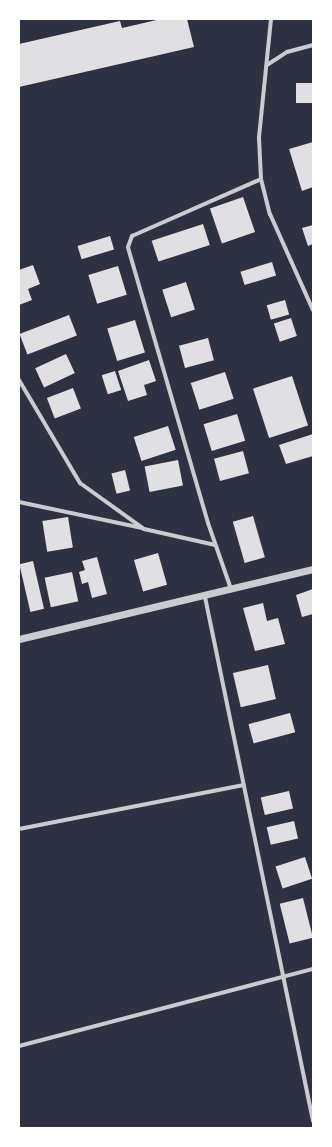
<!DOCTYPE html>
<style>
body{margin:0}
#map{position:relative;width:332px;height:1147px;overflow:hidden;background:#2d3142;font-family:"Source Sans 3",sans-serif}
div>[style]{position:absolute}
.building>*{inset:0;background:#e0e0e3;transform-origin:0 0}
.minor>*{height:4px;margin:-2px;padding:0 2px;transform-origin:2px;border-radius:2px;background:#caccd0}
.tertiary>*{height:7px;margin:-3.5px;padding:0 3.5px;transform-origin:3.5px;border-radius:3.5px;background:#caccd0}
span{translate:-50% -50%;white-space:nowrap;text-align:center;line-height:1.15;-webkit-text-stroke:4px #fff;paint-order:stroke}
.frame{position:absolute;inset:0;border:20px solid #fff;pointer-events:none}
</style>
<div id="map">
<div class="building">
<i style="clip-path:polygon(161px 19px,187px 19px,194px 47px,19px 87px,19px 44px,120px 21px,122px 28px)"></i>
<i style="left:296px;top:83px;width:17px;height:20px"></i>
<i style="clip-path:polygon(313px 142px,313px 187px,302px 191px,289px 149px)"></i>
<i style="left:243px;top:197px;width:37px;height:35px;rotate:71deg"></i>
<i style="left:203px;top:224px;width:22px;height:54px;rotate:72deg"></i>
<i style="clip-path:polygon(313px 225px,313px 244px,308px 246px,302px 228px)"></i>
<i style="left:110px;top:236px;width:14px;height:34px;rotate:73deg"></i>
<i style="left:272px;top:262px;width:14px;height:33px;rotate:73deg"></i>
<i style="clip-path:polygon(33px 265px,40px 284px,28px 289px,32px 300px,19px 305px,19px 270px)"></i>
<i style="left:118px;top:266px;width:30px;height:31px;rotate:73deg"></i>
<i style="left:186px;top:282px;width:29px;height:25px;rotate:72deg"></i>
<i style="left:285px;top:300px;width:15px;height:19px;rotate:74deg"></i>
<i style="left:69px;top:315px;width:22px;height:53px;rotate:69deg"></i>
<i style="left:291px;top:318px;width:19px;height:18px;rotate:72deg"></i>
<i style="left:135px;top:320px;width:34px;height:29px;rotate:73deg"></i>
<i style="left:208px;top:338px;width:23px;height:30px;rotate:75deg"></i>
<i style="left:66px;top:354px;width:21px;height:34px;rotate:65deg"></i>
<i style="clip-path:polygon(149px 360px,156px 381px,144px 385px,147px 395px,128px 401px,118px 371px)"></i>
<i style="left:115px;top:371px;width:20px;height:14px;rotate:72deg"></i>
<i style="left:225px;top:372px;width:28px;height:36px;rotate:72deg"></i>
<i style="left:292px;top:376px;width:52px;height:41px;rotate:72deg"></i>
<i style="left:73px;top:388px;width:22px;height:28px;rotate:69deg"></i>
<i style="left:237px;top:414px;width:28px;height:35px;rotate:73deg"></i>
<i style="left:168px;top:426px;width:25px;height:36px;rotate:72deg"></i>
<i style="clip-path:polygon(313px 434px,313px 456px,286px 464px,279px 445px)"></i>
<i style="left:243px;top:451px;width:23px;height:30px;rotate:75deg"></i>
<i style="left:178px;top:460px;width:26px;height:34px;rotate:79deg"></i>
<i style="left:125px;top:470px;width:21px;height:14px;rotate:76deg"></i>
<i style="left:253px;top:516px;width:43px;height:21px;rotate:74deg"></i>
<i style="left:68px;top:517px;width:31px;height:26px;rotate:81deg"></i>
<i style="left:158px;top:553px;width:33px;height:25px;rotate:74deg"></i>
<i style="clip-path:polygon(97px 557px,107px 594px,92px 598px,88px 582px,82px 584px,79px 572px,85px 570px,82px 561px)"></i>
<i style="left:33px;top:561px;width:49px;height:14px;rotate:77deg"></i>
<i style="left:72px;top:572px;width:30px;height:28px;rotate:78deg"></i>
<i style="clip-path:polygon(313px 589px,313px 614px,302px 617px,296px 595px)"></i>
<i style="clip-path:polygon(263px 603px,267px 621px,278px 618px,285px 644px,255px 651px,243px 608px)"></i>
<i style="left:268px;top:665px;width:35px;height:36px;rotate:77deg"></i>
<i style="left:290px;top:713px;width:20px;height:43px;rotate:75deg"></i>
<i style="left:289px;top:791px;width:18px;height:29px;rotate:77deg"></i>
<i style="left:294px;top:821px;width:18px;height:28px;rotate:77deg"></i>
<i style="left:305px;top:857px;width:23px;height:31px;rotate:72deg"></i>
<i style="left:303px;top:898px;width:41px;height:24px;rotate:76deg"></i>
</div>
<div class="minor">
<i style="left:271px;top:19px;width:120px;rotate:95.8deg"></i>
<i style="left:259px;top:138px;width:41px;rotate:87.2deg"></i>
<i style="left:261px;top:179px;width:36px;rotate:76deg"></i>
<i style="left:270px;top:214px;width:105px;rotate:65.9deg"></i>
<i style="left:267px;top:65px;width:24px;rotate:-33deg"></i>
<i style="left:287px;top:52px;width:27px;rotate:-15deg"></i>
<i style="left:19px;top:380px;width:120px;rotate:59.4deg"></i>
<i style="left:80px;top:483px;width:79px;rotate:35.7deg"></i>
<i style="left:144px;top:529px;width:73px;rotate:12.7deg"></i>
<i style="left:19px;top:502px;width:126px;rotate:11.9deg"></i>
<i style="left:231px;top:589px;width:70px;rotate:-109.2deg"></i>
<i style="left:208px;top:523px;width:287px;rotate:-106.2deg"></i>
<i style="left:128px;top:247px;width:12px;rotate:-70deg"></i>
<i style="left:132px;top:236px;width:141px;rotate:-23.8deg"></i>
<i style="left:205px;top:597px;width:535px;rotate:78.35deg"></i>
<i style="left:19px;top:829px;width:229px;rotate:-11.1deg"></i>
<i style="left:19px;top:1046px;width:304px;rotate:-14.7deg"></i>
</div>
<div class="tertiary">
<i style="left:19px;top:639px;width:302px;rotate:-13.4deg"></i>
</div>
<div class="frame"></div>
</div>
